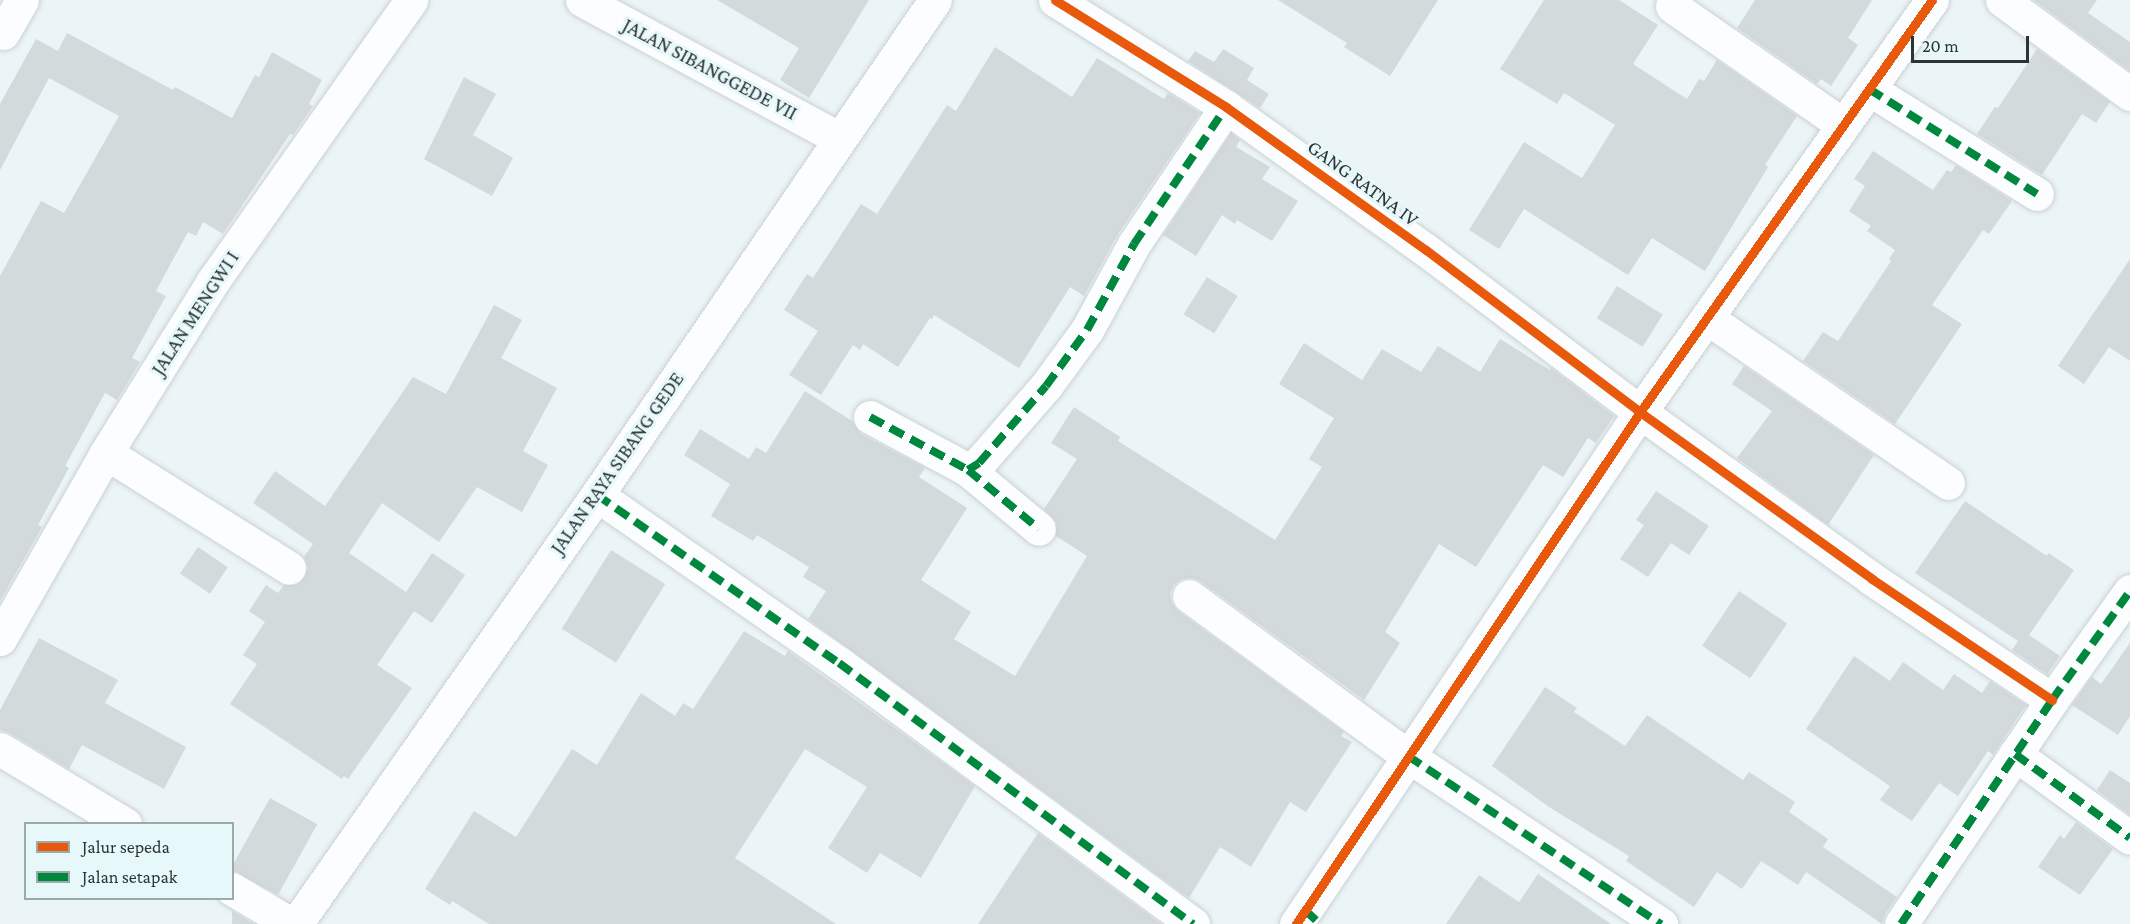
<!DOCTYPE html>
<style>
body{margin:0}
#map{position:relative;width:2130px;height:924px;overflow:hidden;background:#ebf4f6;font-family:"Crimson Pro",serif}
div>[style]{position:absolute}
.building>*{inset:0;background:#d3dadc;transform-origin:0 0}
.roads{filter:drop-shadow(0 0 2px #cbd1d3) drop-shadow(0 0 2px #cbd1d3)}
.minor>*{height:33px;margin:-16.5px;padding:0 16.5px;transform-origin:16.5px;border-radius:16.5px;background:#fcfdfe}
.major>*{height:33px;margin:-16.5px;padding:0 16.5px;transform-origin:16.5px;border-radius:16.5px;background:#fcfdfe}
.quiet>*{height:8px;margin-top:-4px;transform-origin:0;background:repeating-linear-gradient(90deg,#00873e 0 15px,transparent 0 23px)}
.cycleway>*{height:9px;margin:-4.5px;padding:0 4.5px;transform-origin:4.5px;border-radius:4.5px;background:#e8590c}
span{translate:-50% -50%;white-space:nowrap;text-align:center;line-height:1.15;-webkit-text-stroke:6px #e7f8fa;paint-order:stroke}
.street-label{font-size:20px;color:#2d3435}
.legend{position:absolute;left:24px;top:822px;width:210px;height:78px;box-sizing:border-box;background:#e7f8fa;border:2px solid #9daaab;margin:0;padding:8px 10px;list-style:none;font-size:18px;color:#2d3435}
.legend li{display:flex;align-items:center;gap:12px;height:30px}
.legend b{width:30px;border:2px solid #9daaab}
.scale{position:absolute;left:1911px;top:36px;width:118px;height:27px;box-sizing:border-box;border:3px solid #2d3435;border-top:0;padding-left:8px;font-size:18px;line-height:21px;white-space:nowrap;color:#2d3435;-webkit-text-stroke:4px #e7f8fa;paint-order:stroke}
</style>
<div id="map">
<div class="building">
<i style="clip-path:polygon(717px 0,869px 0,809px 98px,780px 80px,799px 48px)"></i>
<i style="clip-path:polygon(1278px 0,1438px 0,1390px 76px,1344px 47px,1347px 43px)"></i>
<i style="clip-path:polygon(1544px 0,1619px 0,1658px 25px,1633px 64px,1687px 99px,1699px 79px,1704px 81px,1717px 60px,1797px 116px,1765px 165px,1768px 167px,1705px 271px,1652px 238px,1628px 275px,1524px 209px,1499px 249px,1469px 230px,1524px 142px,1582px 178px,1615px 125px,1564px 93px,1557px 104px,1500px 69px)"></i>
<i style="clip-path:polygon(1755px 0,1872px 0,1848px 38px,1858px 45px,1831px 86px,1821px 79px,1817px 84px,1737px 28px)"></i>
<i style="clip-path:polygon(2034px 0,2097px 0,2088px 13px,2130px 42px,2130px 71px)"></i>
<i style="clip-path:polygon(67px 33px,173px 90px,175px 87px,232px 118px,255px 75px,259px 77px,272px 52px,322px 80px,309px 104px,313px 106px,293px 135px,290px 134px,223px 234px,203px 222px,196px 236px,188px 232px,156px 291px,166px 296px,132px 358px,140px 362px,117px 400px,105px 393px,65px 466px,69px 468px,38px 525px,42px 527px,0 601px,0 276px,41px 201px,64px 213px,119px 116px,49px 78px,0 170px,0 104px,36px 39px,58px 51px)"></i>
<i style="clip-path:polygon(995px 47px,1072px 97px,1097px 58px,1164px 99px,1168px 93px,1200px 113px,1118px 234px,1084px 296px,1070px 287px,1019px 368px,934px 315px,932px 319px,930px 318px,898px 367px,863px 344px,860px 350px,853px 345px,821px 395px,789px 375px,818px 331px,784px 310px,807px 274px,813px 278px,861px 204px,877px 214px,947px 105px,956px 111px)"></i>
<i style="clip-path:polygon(1223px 49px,1254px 68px,1247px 80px,1269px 94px,1260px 108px,1188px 61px,1195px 51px,1214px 62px)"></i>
<i style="clip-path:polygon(2037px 49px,2110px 102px,2096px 123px,2082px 114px,2042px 175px,1977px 134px,1995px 107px,1998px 108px)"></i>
<i style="clip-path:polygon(464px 77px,496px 94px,473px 135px,513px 158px,492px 196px,424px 159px)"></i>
<i style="clip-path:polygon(1231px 133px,1240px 140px,1236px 147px,1270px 167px,1262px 179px,1298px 201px,1272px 241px,1237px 220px,1235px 224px,1222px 215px,1196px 256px,1163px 235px)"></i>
<i style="clip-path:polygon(1873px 151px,1933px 190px,1947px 170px,1951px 172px,1956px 165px,2012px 201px,1989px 234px,1983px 230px,1932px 305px,1962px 324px,1895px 424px,1803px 361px,1823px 332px,1838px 341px,1891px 261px,1889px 259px,1895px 250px,1867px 231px,1871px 226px,1849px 211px,1865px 186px,1854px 179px)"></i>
<i style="clip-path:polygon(2130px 259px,2130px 361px,2109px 347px,2084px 384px,2058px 366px)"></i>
<i style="left:1207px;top:277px;width:36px;height:44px;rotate:32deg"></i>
<i style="left:1617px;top:286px;width:54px;height:38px;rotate:32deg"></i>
<i style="clip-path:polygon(494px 305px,522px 320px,501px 358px,557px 388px,523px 451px,548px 465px,522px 512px,477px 487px,439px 542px,382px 503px,349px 553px,406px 592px,432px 553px,465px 575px,432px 623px,414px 611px,377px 665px,412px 688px,348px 779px,344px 776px,342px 779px,230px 704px,257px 664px,243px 655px,265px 622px,249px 611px,266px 585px,278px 593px,284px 585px,297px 585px,304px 578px,308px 568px,304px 557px,313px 544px,253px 503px,275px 471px,325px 506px,413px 377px,446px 394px)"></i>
<i style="clip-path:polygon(1500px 339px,1550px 370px,1551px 368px,1614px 416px,1596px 443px,1588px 438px,1563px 477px,1543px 465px,1476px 567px,1439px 544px,1385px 632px,1400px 643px,1364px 700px,1200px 581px,1192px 578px,1182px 579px,1174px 585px,1170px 593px,1172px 603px,1178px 611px,1344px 732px,1341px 736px,1352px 742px,1306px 812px,1290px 802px,1251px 867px,1220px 847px,1189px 898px,808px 619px,826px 591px,803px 577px,809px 567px,757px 535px,753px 541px,711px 516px,730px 484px,684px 455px,700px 429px,749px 459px,756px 447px,766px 453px,805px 391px,852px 421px,861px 434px,925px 468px,919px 477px,967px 508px,921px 580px,971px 612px,954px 639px,1015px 676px,1087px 556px,1056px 536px,1056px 522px,1044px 509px,1077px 459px,1051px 443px,1074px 407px,1120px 437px,1118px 441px,1275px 540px,1322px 467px,1309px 459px,1334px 418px,1279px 384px,1304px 343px,1362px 380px,1382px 349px,1421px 372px,1438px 346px,1480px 372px)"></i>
<i style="clip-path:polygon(1744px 366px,1874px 455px,1828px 525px,1737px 458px,1772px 411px,1732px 384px)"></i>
<i style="clip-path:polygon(1656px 491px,1709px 526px,1689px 555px,1671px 543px,1648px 577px,1620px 559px,1644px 525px,1636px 520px)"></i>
<i style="clip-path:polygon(1965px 501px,2047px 556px,2048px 553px,2074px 570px,2029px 635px,2060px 656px,2047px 674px,2012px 650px,2018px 641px,1915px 573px)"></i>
<i style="left:198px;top:547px;width:36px;height:32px;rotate:34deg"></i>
<i style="left:611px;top:550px;width:64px;height:93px;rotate:32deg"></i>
<i style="left:1739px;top:591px;width:58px;height:66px;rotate:34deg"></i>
<i style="clip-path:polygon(744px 631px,785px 656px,788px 651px,975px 786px,921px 878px,880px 853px,867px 873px,828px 848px,867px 787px,805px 749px,735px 858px,836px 924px,489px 924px,452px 901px,450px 905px,425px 889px,474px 811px,516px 837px,572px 749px,597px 765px,641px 693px,675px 716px,683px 703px,693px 709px)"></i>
<i style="clip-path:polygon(39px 638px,118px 680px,105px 703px,186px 747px,164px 789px,82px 745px,69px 769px,10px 733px,0 730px,0 710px)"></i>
<i style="clip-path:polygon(2130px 643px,2130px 716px,2118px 735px,2072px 705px,2092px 677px,2101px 684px)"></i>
<i style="clip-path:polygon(1854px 656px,1890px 681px,1903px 662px,1943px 690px,1954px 674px,1982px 693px,1990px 681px,2026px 705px,1993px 755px,1988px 751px,1958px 796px,1939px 783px,1912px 821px,1880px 800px,1890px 786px,1806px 729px)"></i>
<i style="clip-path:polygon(1545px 687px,1577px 708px,1574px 712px,1625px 746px,1647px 715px,1743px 780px,1749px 772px,1795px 802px,1789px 812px,1828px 839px,1823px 847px,1897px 897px,1885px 914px,1882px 924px,1806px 872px,1798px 885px,1761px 861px,1742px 889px,1717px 872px,1694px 907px,1626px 861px,1629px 856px,1549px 807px,1492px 766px)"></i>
<i style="clip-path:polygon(2110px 770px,2130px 783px,2130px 815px,2097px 790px)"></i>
<i style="left:270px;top:798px;width:54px;height:81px;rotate:29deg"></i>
<i style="clip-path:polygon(2076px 822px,2113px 849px,2080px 895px,2038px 867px,2060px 835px,2064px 839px)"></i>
<i style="clip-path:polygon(1038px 833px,1161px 924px,978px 924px)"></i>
<i style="clip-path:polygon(1538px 874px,1611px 924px,1446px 924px,1479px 875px,1519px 902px)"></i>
<i style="clip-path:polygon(232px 911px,254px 924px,232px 924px)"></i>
</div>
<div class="roads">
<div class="minor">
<i style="left:582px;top:0;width:291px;rotate:28.3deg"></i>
<i style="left:1055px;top:0;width:202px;rotate:32deg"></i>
<i style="left:1226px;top:107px;width:246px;rotate:35.6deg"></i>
<i style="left:1426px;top:250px;width:268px;rotate:37.1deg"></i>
<i style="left:1640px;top:412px;width:286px;rotate:35.7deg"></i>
<i style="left:1872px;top:579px;width:217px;rotate:33.9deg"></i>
<i style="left:2002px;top:0;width:159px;rotate:36.3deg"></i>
<i style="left:1672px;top:6px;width:208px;rotate:34.8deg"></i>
<i style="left:3px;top:33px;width:38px;rotate:-60deg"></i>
<i style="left:1869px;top:89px;width:198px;rotate:32deg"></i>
<i style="left:1707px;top:318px;width:292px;rotate:34.4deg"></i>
<i style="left:870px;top:417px;width:111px;rotate:28.4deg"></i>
<i style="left:968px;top:470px;width:13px;rotate:-32deg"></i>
<i style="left:979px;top:463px;width:102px;rotate:-49deg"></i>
<i style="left:1046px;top:386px;width:69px;rotate:-53.8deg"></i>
<i style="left:1087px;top:330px;width:98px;rotate:-61.3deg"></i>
<i style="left:1134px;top:244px;width:165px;rotate:-56.1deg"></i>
<i style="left:106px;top:453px;width:216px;rotate:32.1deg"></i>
<i style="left:968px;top:470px;width:92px;rotate:39.7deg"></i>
<i style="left:597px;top:495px;width:295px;rotate:34.8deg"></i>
<i style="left:839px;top:663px;width:440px;rotate:36.4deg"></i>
<i style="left:1189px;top:596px;width:271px;rotate:36.2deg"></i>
<i style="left:1408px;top:756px;width:304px;rotate:33.6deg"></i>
<i style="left:0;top:639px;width:214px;rotate:-60.3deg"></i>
<i style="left:106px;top:453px;width:203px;rotate:-58.1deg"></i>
<i style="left:213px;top:281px;width:344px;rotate:-54.8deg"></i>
<i style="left:0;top:749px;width:146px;rotate:31deg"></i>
<i style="left:2015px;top:754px;width:142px;rotate:36.1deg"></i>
<i style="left:232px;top:889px;width:69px;rotate:30.7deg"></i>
<i style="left:1296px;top:924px;width:617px;rotate:-56.1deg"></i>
<i style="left:1640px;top:412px;width:505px;rotate:-54.67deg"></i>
<i style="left:1901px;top:924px;width:270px;rotate:-56deg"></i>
<i style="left:2052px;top:700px;width:134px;rotate:-54.4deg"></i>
</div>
<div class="major">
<i style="left:296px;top:924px;width:524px;rotate:-54.95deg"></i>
<i style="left:597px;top:495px;width:599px;rotate:-55.67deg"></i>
</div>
</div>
<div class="quiet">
<i style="left:1869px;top:89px;width:198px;rotate:32deg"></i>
<i style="left:870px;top:417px;width:111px;rotate:28.4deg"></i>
<i style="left:968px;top:470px;width:13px;rotate:-32deg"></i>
<i style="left:979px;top:463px;width:102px;rotate:-49deg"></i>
<i style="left:1046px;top:386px;width:69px;rotate:-53.8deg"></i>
<i style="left:1087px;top:330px;width:98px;rotate:-61.3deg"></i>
<i style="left:1134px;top:244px;width:165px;rotate:-56.1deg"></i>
<i style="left:968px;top:470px;width:92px;rotate:39.7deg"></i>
<i style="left:597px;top:495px;width:295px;rotate:34.8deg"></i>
<i style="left:839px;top:663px;width:440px;rotate:36.4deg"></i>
<i style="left:2015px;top:754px;width:142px;rotate:36.1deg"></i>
<i style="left:1408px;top:756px;width:304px;rotate:33.6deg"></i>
<i style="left:1305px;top:910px;width:21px;rotate:43deg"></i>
<i style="left:1901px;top:924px;width:270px;rotate:-56deg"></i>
<i style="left:2052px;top:700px;width:134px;rotate:-54.4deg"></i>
</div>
<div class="cycleway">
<i style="left:1055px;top:0;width:202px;rotate:32deg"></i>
<i style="left:1226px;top:107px;width:246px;rotate:35.6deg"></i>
<i style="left:1426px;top:250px;width:268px;rotate:37.1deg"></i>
<i style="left:1640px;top:412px;width:286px;rotate:35.7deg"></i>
<i style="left:1872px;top:579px;width:217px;rotate:33.9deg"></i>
<i style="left:1296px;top:924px;width:617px;rotate:-56.1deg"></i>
<i style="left:1640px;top:412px;width:505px;rotate:-54.67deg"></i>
</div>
<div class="street-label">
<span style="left:710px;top:69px;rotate:28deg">JALAN SIBANGGEDE VII</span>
<span style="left:1363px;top:183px;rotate:36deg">GANG RATNA IV</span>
<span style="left:195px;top:313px;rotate:-57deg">JALAN MENGWI I</span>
<span style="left:617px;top:463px;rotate:-55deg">JALAN RAYA SIBANG GEDE</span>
</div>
<ul class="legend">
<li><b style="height:8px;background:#e8590c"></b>Jalur sepeda</li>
<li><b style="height:8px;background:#00873e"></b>Jalan setapak</li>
</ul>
<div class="scale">20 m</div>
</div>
